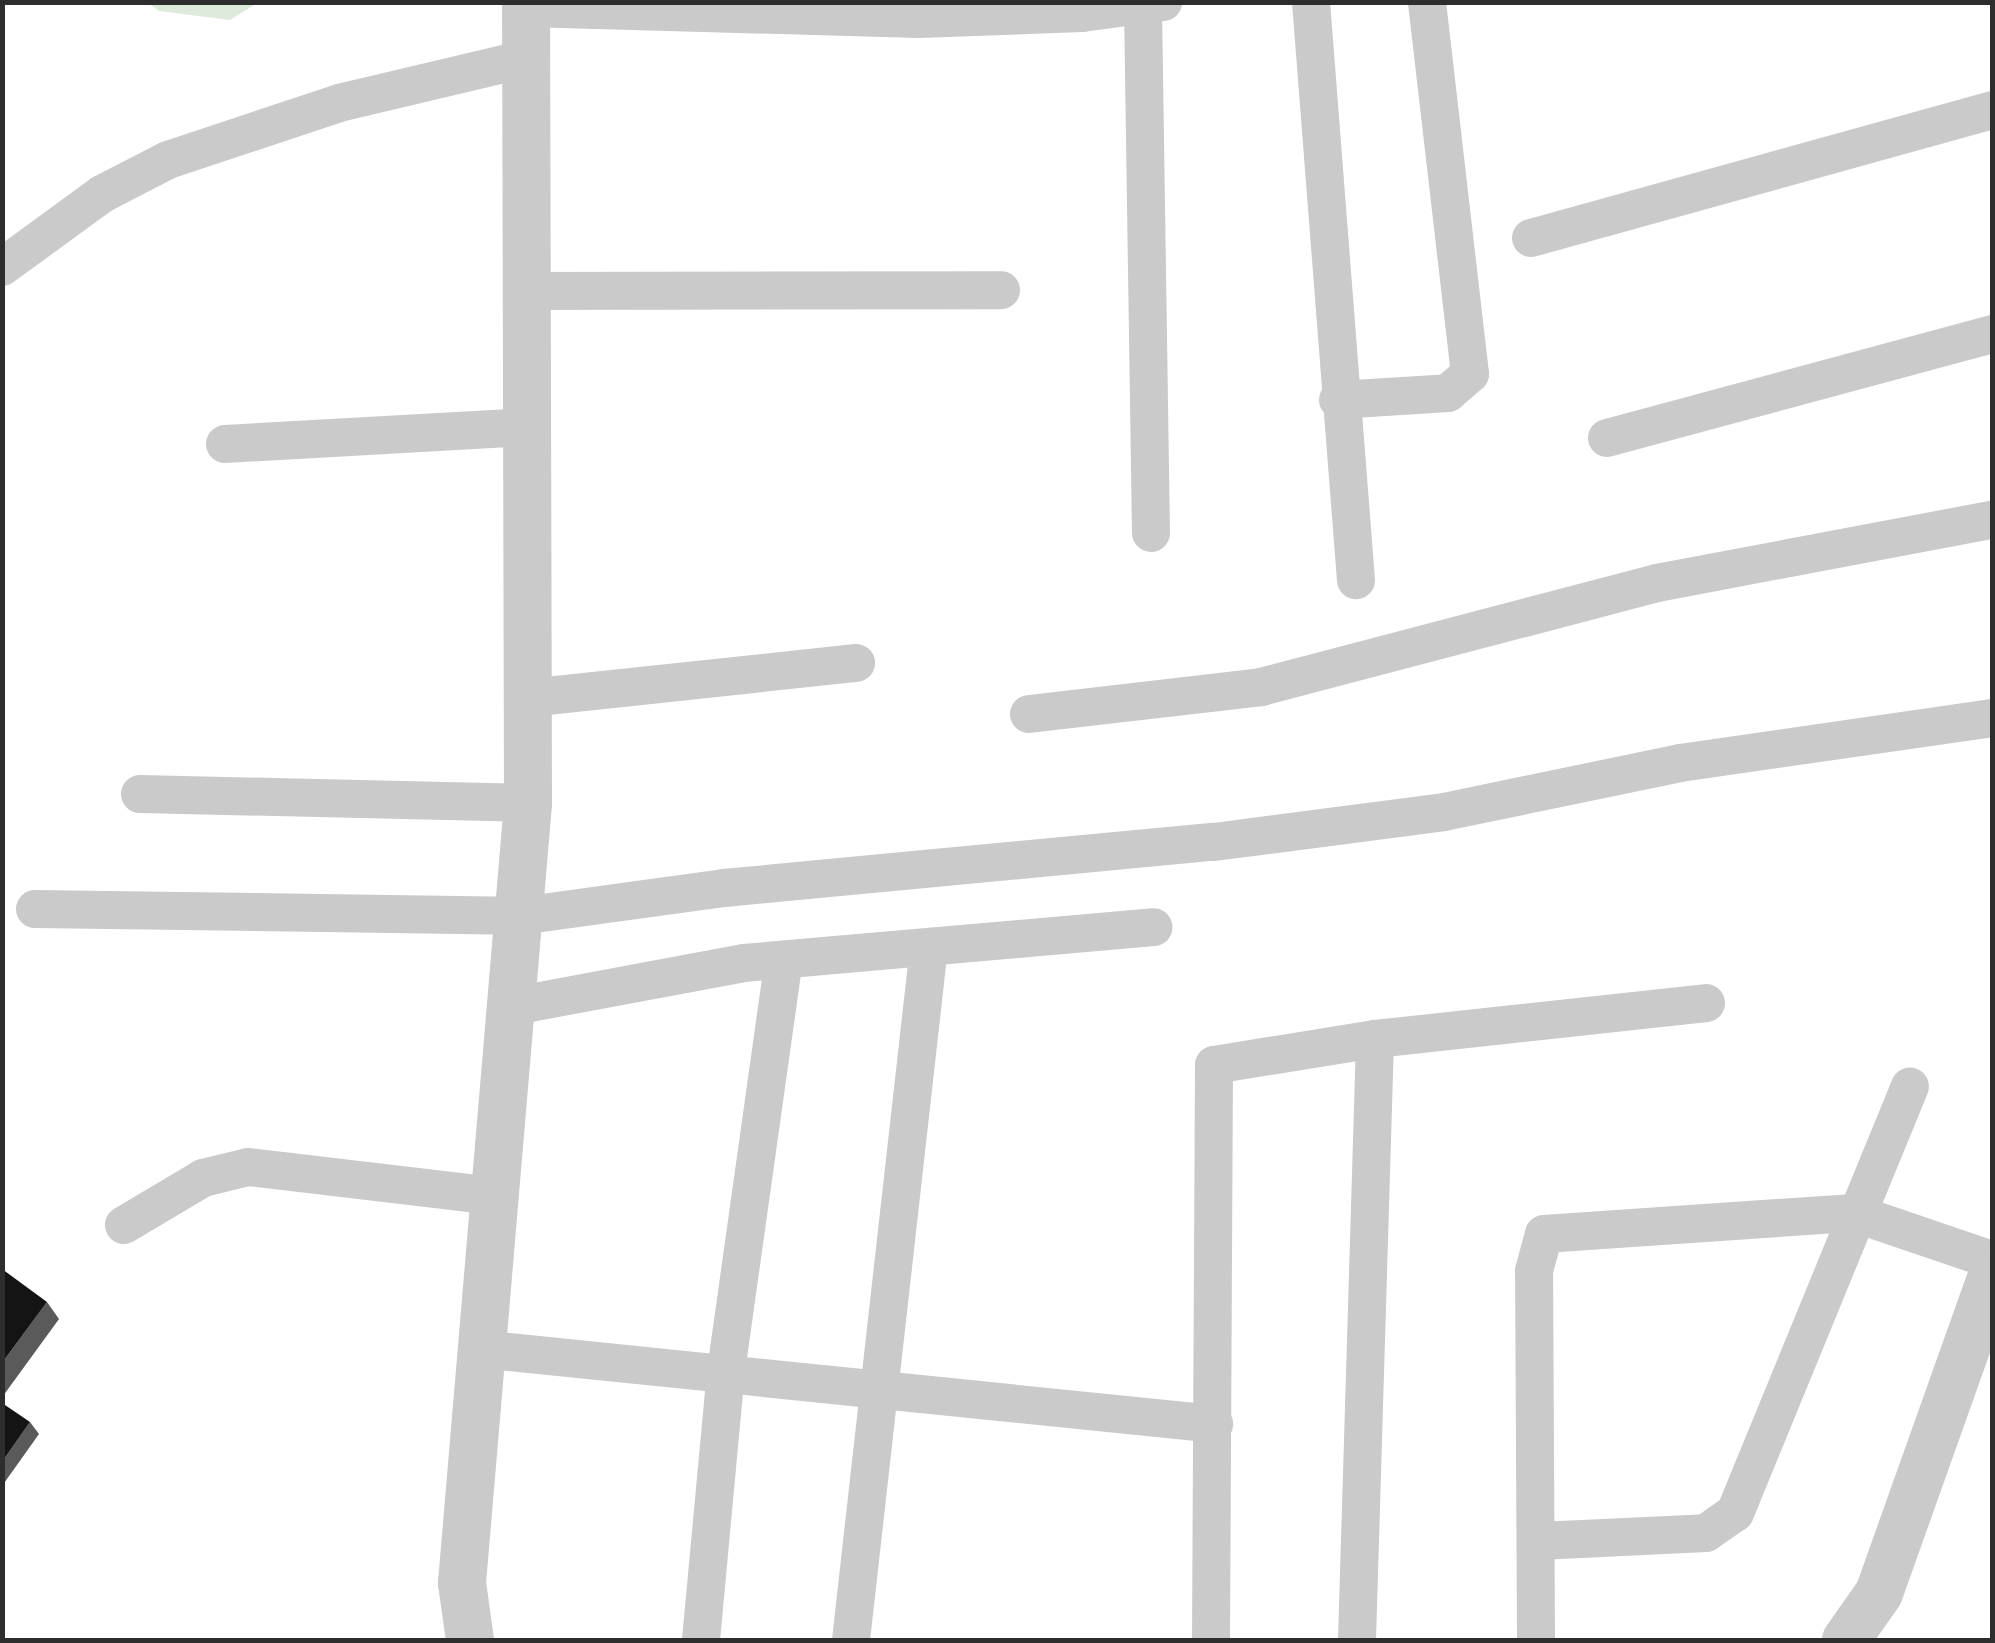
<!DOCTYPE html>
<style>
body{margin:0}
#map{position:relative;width:1995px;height:1643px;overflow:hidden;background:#fff;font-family:Inter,sans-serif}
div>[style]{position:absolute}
.green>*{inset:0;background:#deeadb}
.minor>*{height:38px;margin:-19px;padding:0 19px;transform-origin:19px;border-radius:19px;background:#cacaca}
.tertiary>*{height:48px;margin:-24px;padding:0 24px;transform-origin:24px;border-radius:24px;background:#cacaca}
.shaded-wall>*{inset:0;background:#5a5a5a}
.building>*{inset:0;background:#141414}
span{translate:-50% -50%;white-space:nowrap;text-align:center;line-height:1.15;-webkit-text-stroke:10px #fff;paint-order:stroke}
.frame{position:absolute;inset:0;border:5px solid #2d2d2d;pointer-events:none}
</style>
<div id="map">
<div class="green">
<i style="clip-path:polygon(148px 3px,257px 3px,230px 20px,159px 11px)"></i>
</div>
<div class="minor">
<i style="left:1311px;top:2px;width:580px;rotate:85.55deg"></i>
<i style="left:1143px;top:7px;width:526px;rotate:89.13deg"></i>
<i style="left:526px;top:8px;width:393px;rotate:1.6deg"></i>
<i style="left:919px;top:19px;width:163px;rotate:-2.1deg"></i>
<i style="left:1082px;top:13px;width:82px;rotate:-7.7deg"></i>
<i style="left:1531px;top:238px;width:478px;rotate:-15.5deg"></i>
<i style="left:2px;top:267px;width:124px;rotate:-36.1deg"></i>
<i style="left:102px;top:194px;width:74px;rotate:-27.3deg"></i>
<i style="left:168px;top:160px;width:180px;rotate:-18.4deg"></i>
<i style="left:339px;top:103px;width:191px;rotate:-13.3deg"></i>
<i style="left:526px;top:291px;width:475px;rotate:-0.1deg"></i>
<i style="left:1338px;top:400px;width:110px;rotate:-3.6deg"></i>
<i style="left:1448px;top:393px;width:29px;rotate:-41deg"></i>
<i style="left:1470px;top:374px;width:374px;rotate:-96.6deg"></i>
<i style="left:1607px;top:438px;width:399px;rotate:-15.1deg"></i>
<i style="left:225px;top:444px;width:301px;rotate:-3.2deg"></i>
<i style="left:528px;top:698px;width:330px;rotate:-6.1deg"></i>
<i style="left:1029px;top:714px;width:234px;rotate:-6.6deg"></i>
<i style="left:1261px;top:687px;width:409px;rotate:-14.7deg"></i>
<i style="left:1657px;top:583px;width:341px;rotate:-10.7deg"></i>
<i style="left:140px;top:794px;width:388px;rotate:1.3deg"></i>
<i style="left:35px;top:909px;width:485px;rotate:0.8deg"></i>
<i style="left:520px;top:916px;width:206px;rotate:-7.8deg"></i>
<i style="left:724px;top:888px;width:492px;rotate:-5.4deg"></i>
<i style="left:1214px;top:842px;width:232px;rotate:-7.4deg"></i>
<i style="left:1444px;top:812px;width:241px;rotate:-11.7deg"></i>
<i style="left:1680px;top:763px;width:315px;rotate:-8.2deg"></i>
<i style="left:514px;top:1006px;width:234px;rotate:-10.6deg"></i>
<i style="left:744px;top:963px;width:411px;rotate:-5deg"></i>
<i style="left:124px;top:1225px;width:92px;rotate:-30.7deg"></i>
<i style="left:203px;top:1178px;width:46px;rotate:-13.7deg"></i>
<i style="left:248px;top:1167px;width:249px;rotate:6.7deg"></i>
<i style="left:480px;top:1349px;width:738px;rotate:5.83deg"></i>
<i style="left:1539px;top:1541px;width:167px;rotate:-2.7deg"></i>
<i style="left:1706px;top:1533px;width:35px;rotate:-35deg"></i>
<i style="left:1735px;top:1513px;width:461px;rotate:-67.7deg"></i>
<i style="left:701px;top:1640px;width:270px;rotate:-84.7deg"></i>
<i style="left:726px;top:1371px;width:415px;rotate:-82deg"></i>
<i style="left:851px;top:1640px;width:697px;rotate:-83.58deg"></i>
<i style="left:1211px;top:1640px;width:575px;rotate:-89.7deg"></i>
<i style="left:1214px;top:1065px;width:163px;rotate:-9.2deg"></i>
<i style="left:1375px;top:1039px;width:333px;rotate:-6.2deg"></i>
<i style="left:1357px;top:1640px;width:601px;rotate:-88.28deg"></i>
<i style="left:1536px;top:1640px;width:369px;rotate:-90.3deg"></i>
<i style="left:1534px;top:1271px;width:38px;rotate:-75deg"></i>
<i style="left:1544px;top:1234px;width:311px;rotate:-3.9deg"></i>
<i style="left:1854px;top:1213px;width:146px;rotate:18.8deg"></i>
</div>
<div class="tertiary">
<i style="left:470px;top:1640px;width:58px;rotate:-98deg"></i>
<i style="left:462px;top:1583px;width:783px;rotate:-85.16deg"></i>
<i style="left:528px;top:803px;width:801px;rotate:-90.14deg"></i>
<i style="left:1846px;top:1640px;width:57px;rotate:-54.9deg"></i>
<i style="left:1879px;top:1593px;width:337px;rotate:-70.4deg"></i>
</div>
<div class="shaded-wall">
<i style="clip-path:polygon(47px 1302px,59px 1319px,3px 1396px,2px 1363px)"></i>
<i style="clip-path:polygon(30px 1422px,39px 1434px,2px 1486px,2px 1462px)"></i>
</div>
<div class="building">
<i style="clip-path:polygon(2px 1269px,47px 1302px,2px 1363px)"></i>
<i style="clip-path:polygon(2px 1403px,30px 1422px,2px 1462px)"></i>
</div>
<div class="frame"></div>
</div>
